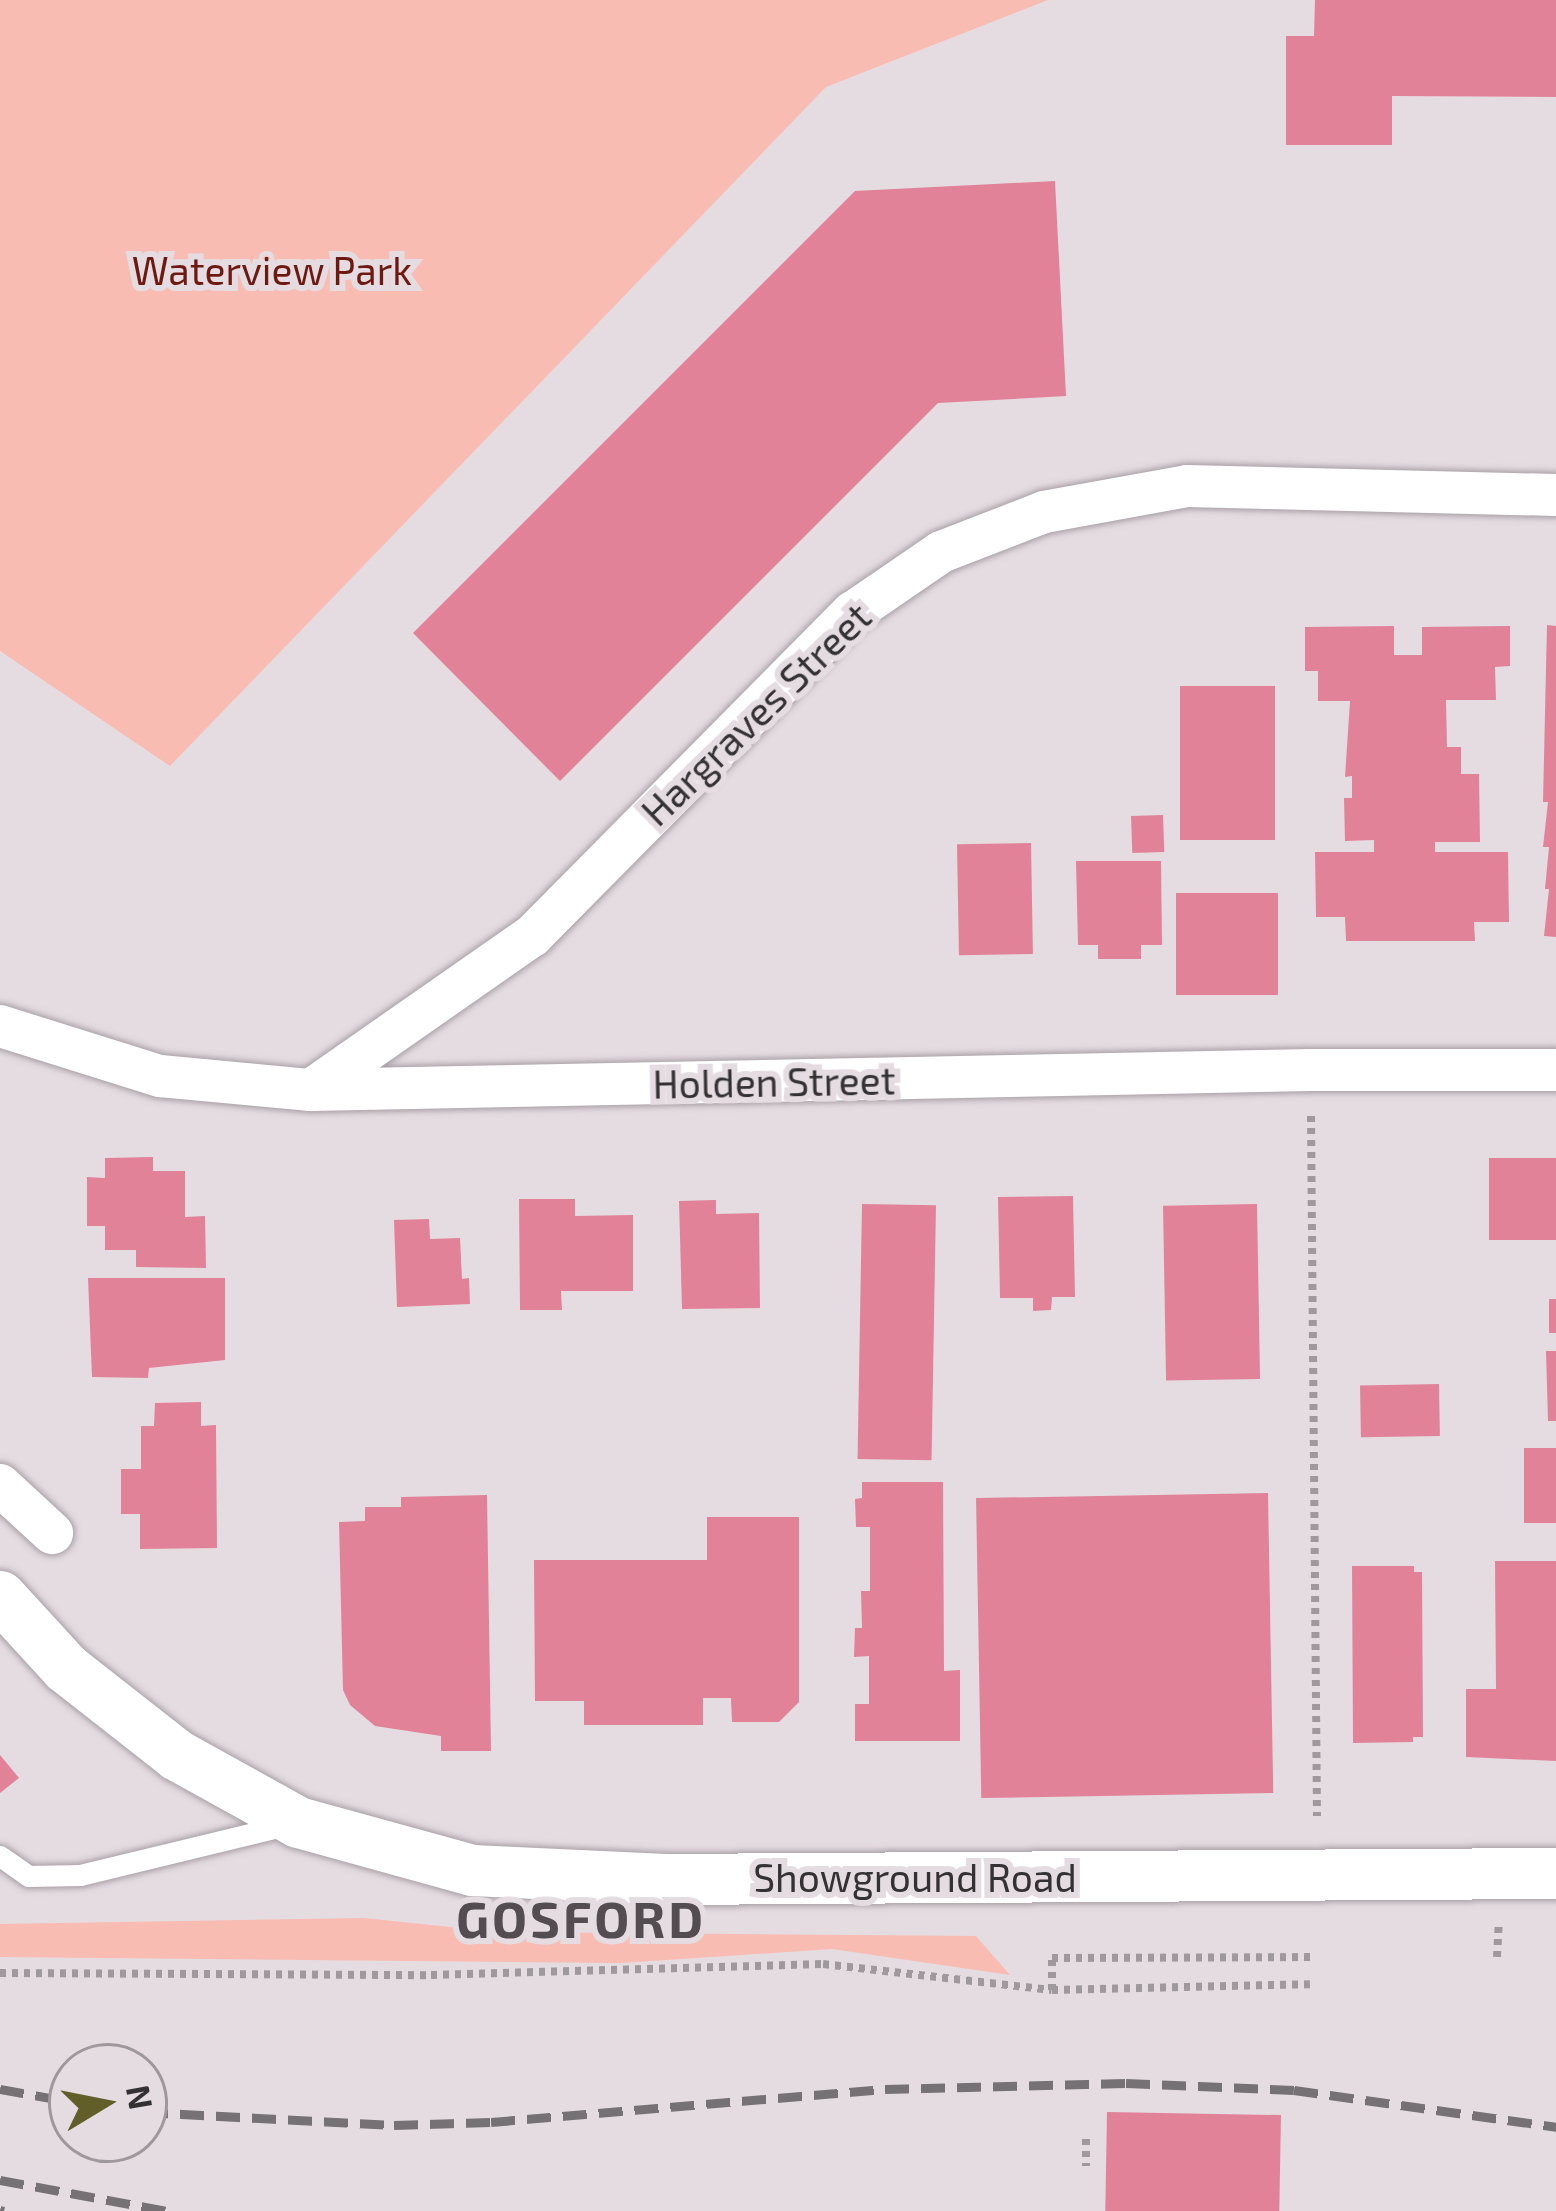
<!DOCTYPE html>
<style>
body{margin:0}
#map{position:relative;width:1556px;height:2211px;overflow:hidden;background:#e5dce2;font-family:"Exo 2",sans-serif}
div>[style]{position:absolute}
.green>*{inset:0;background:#f8bcb2}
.building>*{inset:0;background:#e18299;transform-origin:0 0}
.path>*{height:8px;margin-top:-4px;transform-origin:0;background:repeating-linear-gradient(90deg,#9f999d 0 6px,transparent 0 12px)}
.roads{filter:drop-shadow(0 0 3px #a8a0a5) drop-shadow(0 0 3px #a8a0a5)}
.service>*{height:21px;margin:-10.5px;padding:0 10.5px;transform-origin:10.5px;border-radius:10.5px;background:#fff}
.minor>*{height:42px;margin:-21px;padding:0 21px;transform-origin:21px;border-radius:21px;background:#fff}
.tertiary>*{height:51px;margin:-25.5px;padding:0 25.5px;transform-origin:25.5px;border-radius:25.5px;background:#fff}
.rail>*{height:9px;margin-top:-4.5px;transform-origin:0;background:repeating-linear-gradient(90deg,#767174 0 24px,transparent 0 36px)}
span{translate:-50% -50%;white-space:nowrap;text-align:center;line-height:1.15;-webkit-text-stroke:12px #e5dce2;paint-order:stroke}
.park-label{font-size:39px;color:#6d1910}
.street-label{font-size:39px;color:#343133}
.district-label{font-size:51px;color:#534c51;font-weight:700;letter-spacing:3px}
.north{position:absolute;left:48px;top:2043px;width:120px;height:120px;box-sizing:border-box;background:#e5dce2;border:3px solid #9e989c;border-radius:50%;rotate:80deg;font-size:33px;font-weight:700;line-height:48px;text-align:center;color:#343133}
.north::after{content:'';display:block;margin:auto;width:42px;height:54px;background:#615e2a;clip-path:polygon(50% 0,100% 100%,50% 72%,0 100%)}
</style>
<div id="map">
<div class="green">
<i style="clip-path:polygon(0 0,1048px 0,826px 87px,170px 766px,0 651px)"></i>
<i style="clip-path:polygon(364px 1918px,499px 1932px,976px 1936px,1010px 1975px,832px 1949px,621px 1963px,0 1957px,0 1924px)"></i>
</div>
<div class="building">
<i style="clip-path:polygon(1315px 0,1556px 0,1556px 97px,1392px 96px,1392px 145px,1286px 145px,1286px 36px,1314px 36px)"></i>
<i style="clip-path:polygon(1055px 181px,1066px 396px,938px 403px,560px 781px,413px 633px,855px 191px)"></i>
<i style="clip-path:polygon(1547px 625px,1556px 626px,1556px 937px,1544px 936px,1549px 889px,1545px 889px,1549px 847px,1543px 847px,1548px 802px,1543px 802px)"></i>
<i style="clip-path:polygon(1394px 626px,1394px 655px,1422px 655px,1422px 627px,1510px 626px,1510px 666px,1495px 667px,1496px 700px,1446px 700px,1447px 747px,1461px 747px,1461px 774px,1479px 774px,1480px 842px,1435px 842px,1435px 852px,1508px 852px,1509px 922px,1474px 922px,1475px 941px,1346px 941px,1345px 917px,1316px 917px,1315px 852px,1374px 852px,1374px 840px,1345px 841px,1344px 798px,1352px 798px,1352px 776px,1345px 777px,1350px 701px,1318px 701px,1318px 671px,1305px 671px,1305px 627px)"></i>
<i style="left:1180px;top:686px;width:95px;height:154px"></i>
<i style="left:1163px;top:815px;width:37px;height:32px;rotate:88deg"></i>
<i style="left:1031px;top:843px;width:111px;height:74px;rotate:89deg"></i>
<i style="clip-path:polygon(1076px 861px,1161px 861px,1162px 945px,1141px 945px,1141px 959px,1098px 959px,1098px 945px,1078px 945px)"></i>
<i style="left:1176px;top:893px;width:102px;height:102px"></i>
<i style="clip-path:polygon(153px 1157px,153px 1171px,185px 1171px,185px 1217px,205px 1216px,206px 1268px,136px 1267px,136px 1250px,105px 1250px,105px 1226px,87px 1226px,87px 1177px,105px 1178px,105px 1158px)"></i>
<i style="left:1556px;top:1158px;width:82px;height:67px;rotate:90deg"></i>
<i style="clip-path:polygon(1073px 1196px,1075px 1297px,1052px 1297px,1051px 1310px,1033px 1311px,1033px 1298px,1000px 1298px,998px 1197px)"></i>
<i style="clip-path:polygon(519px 1199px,575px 1199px,575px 1216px,633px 1215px,633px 1291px,561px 1291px,562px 1310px,520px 1310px)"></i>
<i style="clip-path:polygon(716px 1200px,716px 1214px,759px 1213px,760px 1308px,682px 1309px,679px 1201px)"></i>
<i style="left:862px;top:1204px;width:74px;height:255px;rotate:1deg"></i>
<i style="left:1257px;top:1204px;width:175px;height:94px;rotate:89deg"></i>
<i style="clip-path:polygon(429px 1219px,430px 1239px,460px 1238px,462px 1279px,469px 1278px,470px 1304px,397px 1307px,394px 1220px)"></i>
<i style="clip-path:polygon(88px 1278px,225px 1278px,225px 1360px,149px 1368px,148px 1378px,92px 1377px)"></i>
<i style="left:1549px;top:1299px;width:7px;height:34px"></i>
<i style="clip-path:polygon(1546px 1351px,1556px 1351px,1556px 1421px,1548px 1421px)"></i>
<i style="left:1439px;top:1384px;width:52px;height:79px;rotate:89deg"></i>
<i style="clip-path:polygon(201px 1402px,201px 1426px,216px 1425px,217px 1548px,140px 1549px,140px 1514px,121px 1514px,121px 1469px,141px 1469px,141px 1426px,154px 1426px,155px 1403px)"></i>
<i style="left:1524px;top:1448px;width:32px;height:75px"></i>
<i style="clip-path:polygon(862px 1482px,943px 1482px,944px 1671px,960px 1670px,960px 1741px,855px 1741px,855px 1704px,869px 1704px,869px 1656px,854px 1657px,855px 1628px,862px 1628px,861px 1591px,870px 1591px,870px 1527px,856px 1527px,855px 1499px,862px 1498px)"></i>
<i style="left:1268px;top:1493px;width:300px;height:292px;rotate:89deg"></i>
<i style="clip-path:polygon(487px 1495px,491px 1751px,441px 1751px,441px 1736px,375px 1726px,350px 1705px,343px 1690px,339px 1522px,365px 1521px,365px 1507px,401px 1507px,401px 1497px)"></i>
<i style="clip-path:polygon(707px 1517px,799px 1517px,799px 1702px,779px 1722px,732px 1722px,731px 1698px,703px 1698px,703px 1725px,584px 1725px,584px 1701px,535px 1701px,534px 1560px,707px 1560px)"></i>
<i style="clip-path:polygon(1495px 1561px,1556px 1561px,1556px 1761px,1466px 1757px,1466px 1689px,1496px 1689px)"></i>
<i style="clip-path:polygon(1352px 1566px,1414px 1566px,1414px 1572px,1422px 1572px,1423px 1737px,1413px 1737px,1413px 1742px,1353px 1743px)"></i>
<i style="clip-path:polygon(0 1755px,19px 1778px,0 1793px)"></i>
<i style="left:1107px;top:2112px;width:174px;height:99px;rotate:1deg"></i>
</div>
<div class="path">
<i style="left:1311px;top:1116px;width:700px;rotate:89.51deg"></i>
<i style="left:1497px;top:1957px;width:35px;rotate:-87deg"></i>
<i style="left:0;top:1973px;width:431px;rotate:0.3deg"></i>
<i style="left:431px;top:1975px;width:392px;rotate:-1.6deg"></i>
<i style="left:823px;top:1964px;width:230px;rotate:6.5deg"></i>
<i style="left:1052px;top:1990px;width:258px;rotate:-1.3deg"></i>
<i style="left:1052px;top:1990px;width:32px;rotate:-90deg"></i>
<i style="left:1052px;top:1958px;width:258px;rotate:-0.2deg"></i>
<i style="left:1086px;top:2139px;width:27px;rotate:90deg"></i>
</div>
<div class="roads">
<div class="service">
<i style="left:0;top:1856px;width:35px;rotate:35deg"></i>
<i style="left:29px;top:1876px;width:51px;rotate:-1.1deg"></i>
<i style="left:80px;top:1875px;width:212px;rotate:-13.6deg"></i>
</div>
<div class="minor">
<i style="left:0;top:1026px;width:168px;rotate:17.4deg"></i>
<i style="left:160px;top:1076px;width:152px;rotate:5.3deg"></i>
<i style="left:311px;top:1090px;width:999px;rotate:-1.15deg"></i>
<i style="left:1310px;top:1070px;width:246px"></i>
<i style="left:311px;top:1090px;width:269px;rotate:-34.9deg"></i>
<i style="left:532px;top:936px;width:455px;rotate:-45.3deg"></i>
<i style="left:852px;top:613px;width:108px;rotate:-34.4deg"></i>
<i style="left:941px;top:552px;width:110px;rotate:-21.2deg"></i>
<i style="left:1044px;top:512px;width:145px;rotate:-10.3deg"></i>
<i style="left:1187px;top:486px;width:369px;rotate:1.4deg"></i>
<i style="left:0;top:1485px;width:71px;rotate:42.7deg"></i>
</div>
<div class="tertiary">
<i style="left:0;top:1596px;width:98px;rotate:47.5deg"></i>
<i style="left:66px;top:1668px;width:141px;rotate:38.1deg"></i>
<i style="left:177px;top:1755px;width:138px;rotate:29deg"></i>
<i style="left:298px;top:1822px;width:180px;rotate:15.4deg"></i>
<i style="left:472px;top:1870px;width:193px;rotate:2.7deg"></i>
<i style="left:665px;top:1879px;width:891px;rotate:-0.39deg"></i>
</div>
</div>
<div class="rail">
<i style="left:0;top:2089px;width:73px;rotate:10.2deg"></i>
<i style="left:144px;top:2112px;width:250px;rotate:3deg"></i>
<i style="left:394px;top:2125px;width:97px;rotate:-1.8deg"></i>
<i style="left:491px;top:2122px;width:395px;rotate:-4.8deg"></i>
<i style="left:885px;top:2089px;width:241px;rotate:-1.4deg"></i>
<i style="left:1126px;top:2083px;width:168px;rotate:2.4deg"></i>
<i style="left:1294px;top:2090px;width:265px;rotate:8deg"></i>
<i style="left:0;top:2180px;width:171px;rotate:10.5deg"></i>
<i style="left:0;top:2210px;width:4px;rotate:14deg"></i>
</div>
<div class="park-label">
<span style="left:272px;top:270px">Waterview Park</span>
</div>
<div class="street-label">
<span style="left:756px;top:714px;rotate:-44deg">Hargraves Street</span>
<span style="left:774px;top:1082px;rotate:-1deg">Holden Street</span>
<span style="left:915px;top:1877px">Showground Road</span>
</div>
<div class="district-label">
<span style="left:581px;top:1918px">GOSFORD</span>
</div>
<div class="north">N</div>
</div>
